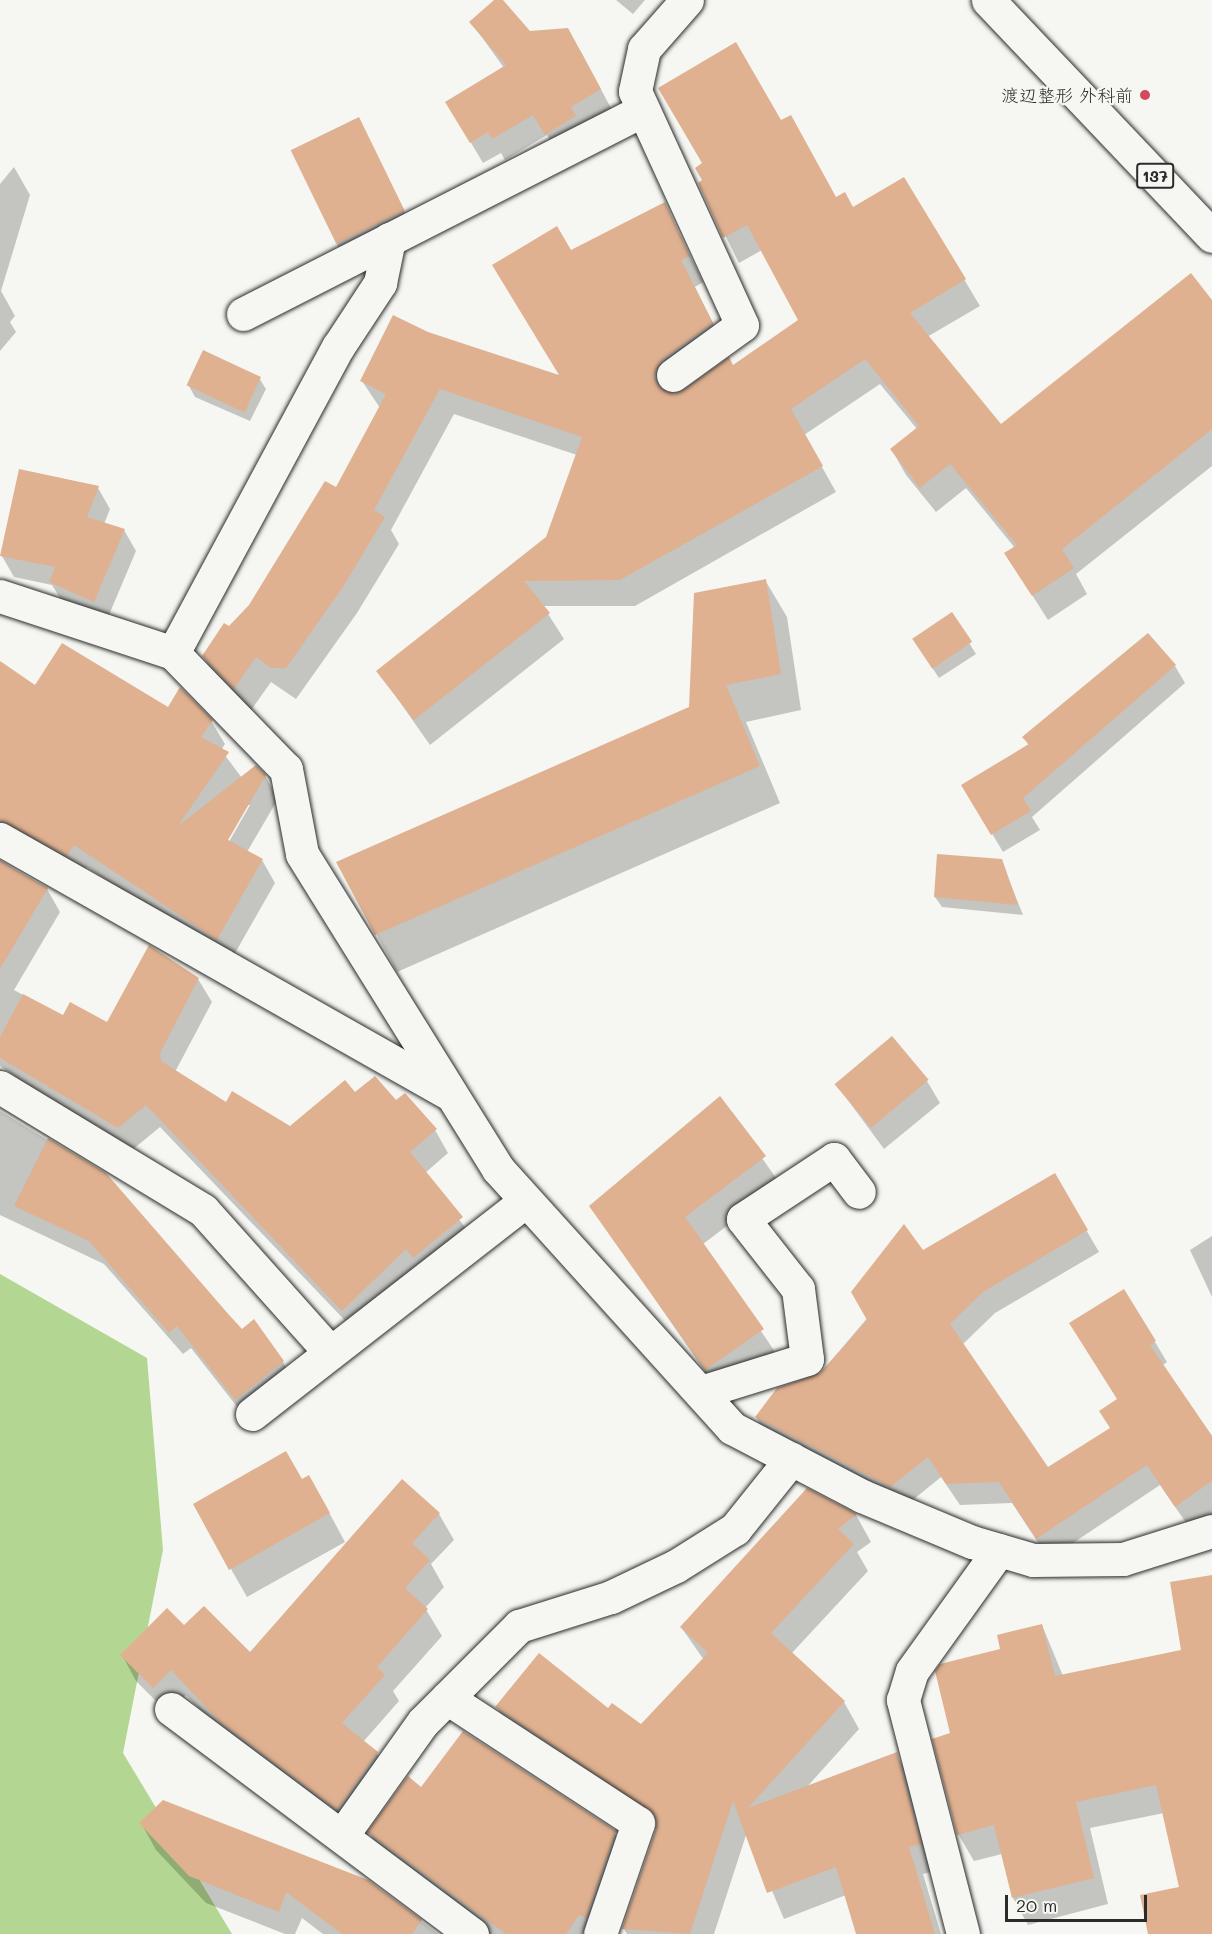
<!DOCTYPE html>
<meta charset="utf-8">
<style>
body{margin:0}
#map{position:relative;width:1212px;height:1934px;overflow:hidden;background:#f6f6f2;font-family:Mali,"Klee One",sans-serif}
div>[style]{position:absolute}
.green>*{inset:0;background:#b3d792}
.shadow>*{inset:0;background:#0003}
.building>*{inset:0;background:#dfb190;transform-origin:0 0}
.roads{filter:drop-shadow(0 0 2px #2b2b2b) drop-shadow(0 0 2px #2b2b2b)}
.street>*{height:33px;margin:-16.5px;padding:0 16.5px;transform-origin:16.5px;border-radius:16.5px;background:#f6f6f2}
.highway>*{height:33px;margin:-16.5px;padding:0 16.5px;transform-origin:16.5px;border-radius:16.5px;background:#f6f6f2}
.dots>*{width:16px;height:16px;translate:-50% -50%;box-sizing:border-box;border:3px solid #f6f6f2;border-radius:50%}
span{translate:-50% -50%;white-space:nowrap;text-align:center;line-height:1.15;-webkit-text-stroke:4.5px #f6f6f2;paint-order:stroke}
.shield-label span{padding:2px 4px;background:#f6f6f2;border:2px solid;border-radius:4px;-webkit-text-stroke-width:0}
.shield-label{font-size:16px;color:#2b2b2b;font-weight:700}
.poi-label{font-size:18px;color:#2b2b2b}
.right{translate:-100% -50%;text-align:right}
.scale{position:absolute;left:1005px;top:1895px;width:142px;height:27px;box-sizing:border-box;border:3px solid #2b2b2b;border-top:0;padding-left:8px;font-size:18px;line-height:21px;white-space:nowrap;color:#2b2b2b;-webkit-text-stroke:4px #f6f6f2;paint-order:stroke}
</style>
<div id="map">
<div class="green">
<i style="clip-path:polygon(0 1274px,147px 1358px,163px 1550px,123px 1753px,232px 1934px,0 1934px)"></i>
</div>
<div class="shadow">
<i style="clip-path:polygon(496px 0,529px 32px,580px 50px,612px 110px,559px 155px,547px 135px,505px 160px,501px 153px,483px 163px,447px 102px,504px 68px,471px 22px)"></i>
<i style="clip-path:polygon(616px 0,645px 0,633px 14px)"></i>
<i style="clip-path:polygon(359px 119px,415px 233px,350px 267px,337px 245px)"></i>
<i style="clip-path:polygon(781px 122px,836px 199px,853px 209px,904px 179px,980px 306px,927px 337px,1001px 426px,1212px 302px,1212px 466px,1076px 574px,1087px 594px,1048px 620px,1006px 554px,1015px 548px,966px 488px,936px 512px,906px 475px,892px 450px,917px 429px,880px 384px,804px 435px,836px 492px,635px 606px,543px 606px,564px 639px,430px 745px,378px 671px,547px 538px,577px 455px,454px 414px,391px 530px,399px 544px,357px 613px,296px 699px,271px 682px,249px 713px,218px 681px,203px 656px,250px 605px,337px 489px,380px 408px,362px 381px,428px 334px,562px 378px,571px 252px,664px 204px,703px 282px,695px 287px,726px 349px,672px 394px,733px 367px,800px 320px,762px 250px,739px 263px,699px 183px)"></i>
<i style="clip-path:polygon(14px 167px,30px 195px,1px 291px,15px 316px,10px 322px,16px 332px,0 351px,0 184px)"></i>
<i style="clip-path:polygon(259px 378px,266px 389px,250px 421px,195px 397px,189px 386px)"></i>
<i style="clip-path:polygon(98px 488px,110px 509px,104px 524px,124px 530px,136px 551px,106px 622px,63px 603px,52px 585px,14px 577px,2px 556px)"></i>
<i style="clip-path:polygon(765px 580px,787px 617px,801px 710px,746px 722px,780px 803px,397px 972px,338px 863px,690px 708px)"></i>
<i style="clip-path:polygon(951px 614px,976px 654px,939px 678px,920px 649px)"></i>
<i style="clip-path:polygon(evenodd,0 665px,35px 687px,168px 709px,211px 721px,225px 744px,221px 750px,242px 778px,265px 776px,278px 799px,247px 852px,262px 860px,275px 883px,230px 962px,87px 867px,80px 877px,0 851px,0 665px,247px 805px,250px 805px,226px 847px,223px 846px,247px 805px)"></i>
<i style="clip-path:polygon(1175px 666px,1185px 683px,1032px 817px,1040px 830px,1003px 852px,963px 785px,1029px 746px,1024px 738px)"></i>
<i style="clip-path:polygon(0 860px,47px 889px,60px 912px,14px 990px,64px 1017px,108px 1024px,198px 979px,212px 1002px,175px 1072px,226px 1104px,290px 1128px,355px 1094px,396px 1103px,435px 1130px,448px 1153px,425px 1173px,475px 1241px,356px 1332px,160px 1127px,131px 1151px,0 1099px,0 1070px,22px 1081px,0 1066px)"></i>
<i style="clip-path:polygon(1001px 860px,1023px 915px,942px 907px,935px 897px)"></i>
<i style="clip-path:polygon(927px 1081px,940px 1103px,884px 1149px,836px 1084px)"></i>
<i style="clip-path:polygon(720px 1098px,781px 1185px,703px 1244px,779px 1358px,723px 1398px,591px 1206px)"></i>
<i style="clip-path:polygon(0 1111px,105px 1175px,242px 1331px,283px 1362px,296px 1385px,249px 1422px,191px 1348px,183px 1354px,104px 1264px,0 1215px)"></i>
<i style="clip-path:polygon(1054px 1175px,1099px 1252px,995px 1313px,962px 1345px,1048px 1470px,1111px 1429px,1118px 1400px,1083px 1344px,1155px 1342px,1167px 1362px,1163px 1365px,1212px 1436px,1212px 1516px,1189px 1527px,1160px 1485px,1049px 1559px,1012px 1503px,960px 1505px,941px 1477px,903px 1508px,768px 1438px,756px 1417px,820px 1374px,923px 1252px)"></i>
<i style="clip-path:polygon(1212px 1236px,1212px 1297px,1190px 1250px)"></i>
<i style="clip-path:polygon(301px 1481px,325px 1505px,345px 1542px,247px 1597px,231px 1569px)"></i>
<i style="clip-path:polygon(403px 1481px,439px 1514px,454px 1540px,431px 1564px,444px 1587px,425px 1608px,442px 1636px,393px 1691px,399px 1701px,363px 1742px,377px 1753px,392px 1779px,352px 1835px,237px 1748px,186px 1695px,168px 1713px,136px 1681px,122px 1655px,184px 1627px,250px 1654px)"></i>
<i style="clip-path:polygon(807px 1490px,856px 1515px,871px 1542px,857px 1552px,868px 1571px,791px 1654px,844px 1702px,859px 1729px,806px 1788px,896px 1754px,912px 1781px,935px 1871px,923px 1874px,941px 1934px,857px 1934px,846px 1895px,784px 1919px,747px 1832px,714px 1934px,627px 1934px,624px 1929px,657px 1830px,512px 1734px,497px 1707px,609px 1711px,641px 1726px,704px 1660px,681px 1627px)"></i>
<i style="clip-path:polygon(1212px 1576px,1212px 1934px,1149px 1934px,1181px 1888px,1164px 1813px,1090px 1828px,1108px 1904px,1028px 1925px,1013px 1898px,1002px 1854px,974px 1861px,958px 1834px,951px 1734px,1002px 1650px,1042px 1625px,1063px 1676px,1183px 1651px)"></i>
<i style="clip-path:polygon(421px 1789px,614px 1832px,630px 1859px,600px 1934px,485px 1934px,384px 1859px,369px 1832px)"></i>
<i style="clip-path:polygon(141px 1823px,368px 1881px,438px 1934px,323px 1934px,302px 1918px,295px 1934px,285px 1934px,206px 1903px,156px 1850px)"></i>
</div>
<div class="building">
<i style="clip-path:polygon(494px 0,503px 0,530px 31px,568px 28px,601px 89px,571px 107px,576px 116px,545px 135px,533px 115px,492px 139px,488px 132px,470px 143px,445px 102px,506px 65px,469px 22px)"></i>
<i style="clip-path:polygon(736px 42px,781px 120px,791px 115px,836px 197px,845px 192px,853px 207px,904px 177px,966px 279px,910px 313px,1001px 424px,1191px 273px,1212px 300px,1212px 429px,1062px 549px,1074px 568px,1032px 596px,1004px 553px,1017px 545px,950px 464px,920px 488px,890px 449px,919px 426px,865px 359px,791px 409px,823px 466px,620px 580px,524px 581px,550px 613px,414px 720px,376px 671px,546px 537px,582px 437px,440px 389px,374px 510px,385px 517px,343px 587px,286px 668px,271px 668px,256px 657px,234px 689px,202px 656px,224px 623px,229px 626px,249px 605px,325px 481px,336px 487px,386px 394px,360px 381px,393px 315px,428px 332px,559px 375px,492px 265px,557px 226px,571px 250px,665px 202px,690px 256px,681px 260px,713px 323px,662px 360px,654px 376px,658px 386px,674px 394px,683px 390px,729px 357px,733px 365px,798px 320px,747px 225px,723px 238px,698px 183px,702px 180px,695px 168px,702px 163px,658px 88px)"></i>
<i style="left:359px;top:117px;width:104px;height:76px;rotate:64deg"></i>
<i style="left:203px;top:350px;width:64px;height:39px;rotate:25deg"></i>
<i style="clip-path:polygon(19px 469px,99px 486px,87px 517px,125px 529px,94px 602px,49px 582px,55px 567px,0 556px)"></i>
<i style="clip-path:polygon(766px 579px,781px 674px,726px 685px,760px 766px,375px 935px,336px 862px,689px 707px,694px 593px)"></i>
<i style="left:952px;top:612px;width:36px;height:48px;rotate:56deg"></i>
<i style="clip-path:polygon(1148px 633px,1176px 665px,1023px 798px,1031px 811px,991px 835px,961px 785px,1029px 744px,1022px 737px)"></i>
<i style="clip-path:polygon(62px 643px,168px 707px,180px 687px,213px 720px,201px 737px,229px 752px,178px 826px,256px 765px,266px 775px,228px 840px,263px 859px,217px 940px,74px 845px,67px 856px,0 820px,0 661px,35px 685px)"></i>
<i style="clip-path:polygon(937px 854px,1002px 859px,1018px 905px,934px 897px)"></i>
<i style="clip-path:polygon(0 861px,48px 888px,0 969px)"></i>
<i style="clip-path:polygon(149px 945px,199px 978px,160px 1053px,161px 1061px,226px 1102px,232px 1091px,290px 1126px,345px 1080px,355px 1092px,375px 1076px,396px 1100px,405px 1093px,437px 1129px,410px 1152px,463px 1217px,413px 1258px,406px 1249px,342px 1311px,146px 1105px,118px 1128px,0 1058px,0 1037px,23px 994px,63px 1015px,70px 1002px,107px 1022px)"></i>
<i style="left:892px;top:1036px;width:57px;height:75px;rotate:50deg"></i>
<i style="clip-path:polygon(720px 1096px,766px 1156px,685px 1217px,764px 1329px,705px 1370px,589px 1206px)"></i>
<i style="clip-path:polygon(48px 1138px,106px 1173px,230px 1316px,242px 1329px,254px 1319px,284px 1361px,235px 1400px,177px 1326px,169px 1333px,89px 1241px,14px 1206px)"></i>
<i style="clip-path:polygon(1055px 1173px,1088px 1230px,983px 1292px,950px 1324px,1048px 1467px,1110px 1428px,1099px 1411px,1117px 1399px,1069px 1323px,1124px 1289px,1156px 1341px,1150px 1345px,1212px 1436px,1212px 1481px,1175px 1507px,1147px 1465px,1036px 1539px,999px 1482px,946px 1484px,928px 1457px,890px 1487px,755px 1417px,777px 1388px,820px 1373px,867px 1320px,851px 1292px,904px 1224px,923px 1250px)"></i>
<i style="clip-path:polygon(286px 1451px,302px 1479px,309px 1475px,330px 1513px,229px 1570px,193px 1504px)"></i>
<i style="clip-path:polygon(402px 1479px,440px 1513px,412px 1543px,430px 1560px,405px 1588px,428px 1609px,377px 1667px,385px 1675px,342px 1723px,378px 1752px,337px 1810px,220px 1722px,171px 1670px,153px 1688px,120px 1655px,167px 1608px,184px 1625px,204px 1606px,250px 1652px)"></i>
<i style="clip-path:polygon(807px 1488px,857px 1514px,838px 1529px,854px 1544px,771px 1633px,845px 1701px,748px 1808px,897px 1752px,921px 1844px,909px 1847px,935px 1934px,856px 1934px,836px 1867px,767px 1893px,733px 1801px,690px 1934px,622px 1929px,656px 1829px,654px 1814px,495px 1707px,539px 1653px,608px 1708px,612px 1703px,641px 1724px,708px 1653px,680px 1627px)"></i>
<i style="clip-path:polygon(1212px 1575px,1212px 1934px,1148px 1934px,1140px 1895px,1179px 1887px,1156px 1785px,1076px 1802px,1094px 1878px,1012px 1898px,994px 1825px,957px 1835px,932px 1739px,950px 1733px,935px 1671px,940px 1664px,1000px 1649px,997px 1635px,1042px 1624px,1055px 1676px,1181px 1650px,1170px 1582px)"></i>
<i style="clip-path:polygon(463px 1731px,616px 1831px,586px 1918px,579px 1915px,566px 1934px,506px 1934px,367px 1832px,408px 1776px,421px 1787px)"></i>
<i style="clip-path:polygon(163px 1800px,368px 1880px,422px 1920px,412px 1934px,342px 1934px,286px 1892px,279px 1912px,189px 1876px,139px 1823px)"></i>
</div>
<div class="roads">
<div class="street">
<i style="left:243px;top:314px;width:449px;rotate:-27deg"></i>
<i style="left:673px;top:375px;width:85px;rotate:-35.9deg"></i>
<i style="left:742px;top:325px;width:257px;rotate:-114.6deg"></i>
<i style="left:635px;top:91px;width:43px;rotate:-77.9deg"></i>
<i style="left:644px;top:49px;width:65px;rotate:-48.7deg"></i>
<i style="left:0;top:596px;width:182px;rotate:18.2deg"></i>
<i style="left:173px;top:653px;width:162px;rotate:45.8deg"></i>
<i style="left:286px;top:769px;width:86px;rotate:79.3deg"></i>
<i style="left:302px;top:854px;width:371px;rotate:58.1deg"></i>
<i style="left:498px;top:1169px;width:349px;rotate:47.9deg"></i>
<i style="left:732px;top:1428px;width:147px;rotate:27.6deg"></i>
<i style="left:862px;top:1496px;width:119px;rotate:22.7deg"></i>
<i style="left:972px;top:1542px;width:64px;rotate:16.4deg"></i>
<i style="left:1033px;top:1560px;width:90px;rotate:-0.6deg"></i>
<i style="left:1123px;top:1559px;width:93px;rotate:-17.5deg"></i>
<i style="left:173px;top:653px;width:348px;rotate:-61.7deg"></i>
<i style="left:338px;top:347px;width:77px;rotate:-56.7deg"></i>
<i style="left:380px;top:283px;width:45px;rotate:-78.4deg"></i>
<i style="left:0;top:839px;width:515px;rotate:29.55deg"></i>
<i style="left:0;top:1087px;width:237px;rotate:31.2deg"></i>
<i style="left:203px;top:1210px;width:191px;rotate:48.2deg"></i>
<i style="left:701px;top:1392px;width:111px;rotate:-17.3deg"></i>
<i style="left:807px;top:1359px;width:71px;rotate:-97.3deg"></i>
<i style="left:798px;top:1289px;width:89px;rotate:-128.2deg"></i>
<i style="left:743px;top:1219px;width:109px;rotate:-33.4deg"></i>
<i style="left:834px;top:1159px;width:41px;rotate:52.9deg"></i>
<i style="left:252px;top:1414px;width:347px;rotate:-37.9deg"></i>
<i style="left:447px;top:1698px;width:228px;rotate:33.2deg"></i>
<i style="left:638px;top:1823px;width:117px;rotate:108.9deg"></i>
<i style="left:171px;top:1709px;width:376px;rotate:36.8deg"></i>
<i style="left:343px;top:1834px;width:138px;rotate:-54.5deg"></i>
<i style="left:423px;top:1722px;width:136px;rotate:-45deg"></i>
<i style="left:519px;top:1626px;width:96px;rotate:-17.5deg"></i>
<i style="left:611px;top:1597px;width:72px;rotate:-25.5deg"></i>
<i style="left:676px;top:1566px;width:70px;rotate:-32.1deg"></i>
<i style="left:735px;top:1529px;width:90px;rotate:-51.3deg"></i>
<i style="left:963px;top:1934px;width:242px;rotate:-104.4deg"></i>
<i style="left:903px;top:1700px;width:30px;rotate:-73deg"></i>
<i style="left:912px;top:1671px;width:149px;rotate:-54.3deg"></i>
</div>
<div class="highway">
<i style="left:988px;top:0;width:325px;rotate:46.5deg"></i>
</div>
</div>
<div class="dots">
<i style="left:1145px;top:95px;background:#d1495b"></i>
</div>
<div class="shield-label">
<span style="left:1155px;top:176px">137</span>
</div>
<div class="poi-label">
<span class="right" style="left:1133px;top:95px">渡辺整形 外科前</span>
</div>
<div class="scale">20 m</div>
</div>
